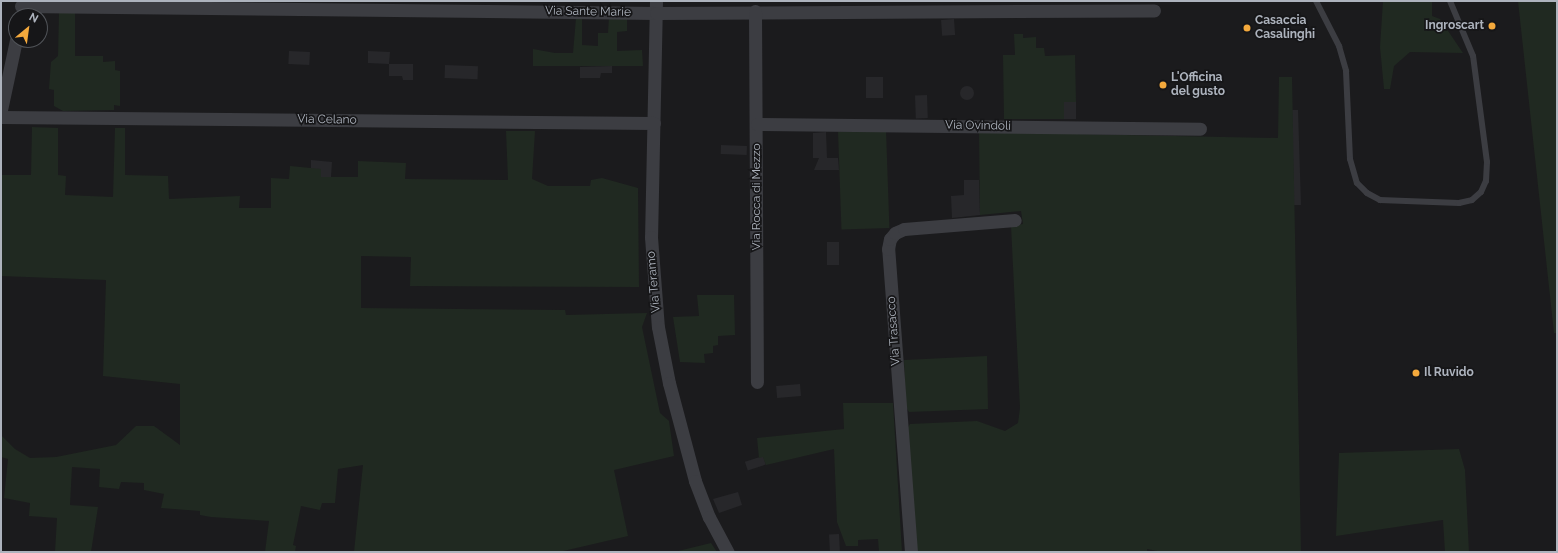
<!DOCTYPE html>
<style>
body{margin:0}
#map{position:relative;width:1558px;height:553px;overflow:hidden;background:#1b1b1d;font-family:Raleway,sans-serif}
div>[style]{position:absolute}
.built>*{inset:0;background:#27272a;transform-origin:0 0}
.round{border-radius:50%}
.green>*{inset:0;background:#202921;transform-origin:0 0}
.lane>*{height:6px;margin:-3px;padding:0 3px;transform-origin:3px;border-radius:3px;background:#3c3d42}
.street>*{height:13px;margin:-6.5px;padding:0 6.5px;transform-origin:6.5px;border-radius:6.5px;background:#3c3d42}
.dots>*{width:11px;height:11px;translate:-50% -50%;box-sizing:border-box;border:2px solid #161618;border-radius:50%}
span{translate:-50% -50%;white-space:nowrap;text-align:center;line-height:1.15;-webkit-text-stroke:3.5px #161618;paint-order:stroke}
.street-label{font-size:12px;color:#adb3bd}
.poi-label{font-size:12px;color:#adb3bd;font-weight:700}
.left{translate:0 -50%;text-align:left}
.right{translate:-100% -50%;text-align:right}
.frame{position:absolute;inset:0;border:2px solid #adb3bd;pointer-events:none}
.north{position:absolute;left:8px;top:8px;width:40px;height:40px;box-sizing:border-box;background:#161618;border:1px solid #52555a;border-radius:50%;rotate:29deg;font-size:11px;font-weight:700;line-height:16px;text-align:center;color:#adb3bd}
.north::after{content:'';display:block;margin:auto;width:14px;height:18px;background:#f4a93c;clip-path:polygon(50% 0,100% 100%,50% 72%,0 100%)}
</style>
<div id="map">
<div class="built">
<i style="left:954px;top:19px;width:16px;height:13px;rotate:86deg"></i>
<i style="left:289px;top:51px;width:21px;height:13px;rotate:3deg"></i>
<i style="clip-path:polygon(368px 51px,390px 52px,389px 64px,413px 64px,413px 80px,403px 80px,402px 76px,389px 76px,389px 64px,368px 63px)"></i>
<i style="left:445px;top:65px;width:33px;height:13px;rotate:2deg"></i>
<i style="clip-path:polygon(612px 66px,612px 73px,601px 73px,600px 78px,580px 78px,580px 67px)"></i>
<i style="left:866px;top:77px;width:17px;height:21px"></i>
<i class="round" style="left:960px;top:86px;width:14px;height:14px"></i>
<i style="left:927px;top:95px;width:23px;height:12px;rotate:88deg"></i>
<i style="left:1063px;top:102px;width:13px;height:17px"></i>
<i style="clip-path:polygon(1292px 110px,1298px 110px,1301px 205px,1294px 205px)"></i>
<i style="clip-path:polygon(826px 132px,827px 158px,838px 158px,839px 170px,814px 170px,819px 158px,813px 158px,813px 133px)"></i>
<i style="left:721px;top:145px;width:26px;height:9px;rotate:2deg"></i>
<i style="clip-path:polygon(311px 160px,332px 162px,331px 177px,321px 177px,321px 169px,311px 169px)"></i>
<i style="clip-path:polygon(964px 180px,979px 180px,980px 215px,952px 218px,951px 196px,964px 195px)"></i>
<i style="left:827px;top:242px;width:12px;height:23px"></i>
<i style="left:800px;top:384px;width:12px;height:24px;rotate:85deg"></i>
<i style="left:763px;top:456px;width:9px;height:19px;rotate:72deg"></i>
<i style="clip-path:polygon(738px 492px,742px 505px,719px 513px,713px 499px)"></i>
<i style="left:839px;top:534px;width:18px;height:10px;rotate:87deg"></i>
</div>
<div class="green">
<i style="clip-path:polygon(1383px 1px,1432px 1px,1432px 16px,1440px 19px,1463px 53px,1410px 52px,1394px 66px,1390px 89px,1384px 89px,1380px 47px)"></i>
<i style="clip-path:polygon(1518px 1px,1557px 1px,1557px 333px,1554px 333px)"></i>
<i style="clip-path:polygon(59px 13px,75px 13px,75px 56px,103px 56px,103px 62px,115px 61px,115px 70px,120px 71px,120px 106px,114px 105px,114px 110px,63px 111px,54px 106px,54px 90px,49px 89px,51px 62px,58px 56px)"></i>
<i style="clip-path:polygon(582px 17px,582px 45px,598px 46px,598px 33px,608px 33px,609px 17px,627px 17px,627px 31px,617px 32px,617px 51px,642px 50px,643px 66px,533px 66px,533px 49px,555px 53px,573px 53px,576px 18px)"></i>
<i style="clip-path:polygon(1014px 34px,1023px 34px,1023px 38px,1036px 37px,1036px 48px,1044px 48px,1045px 56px,1075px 55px,1076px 102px,1064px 102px,1064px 119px,1004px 119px,1003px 55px,1015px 55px)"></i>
<i style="clip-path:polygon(1279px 77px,1292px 77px,1301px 552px,1162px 552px,1147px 549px,1147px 552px,917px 552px,907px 429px,910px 424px,977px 421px,1005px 431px,1018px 423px,1020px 408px,1011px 226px,1023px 224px,1021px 211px,980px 215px,979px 132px,1278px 138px)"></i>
<i style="clip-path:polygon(32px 127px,58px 128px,58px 175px,66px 176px,65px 195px,113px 197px,115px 128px,125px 128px,125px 175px,168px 176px,169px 199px,240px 196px,239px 208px,271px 208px,271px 178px,289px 179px,290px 166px,321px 169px,321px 177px,358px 177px,358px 161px,406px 163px,405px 179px,508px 180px,506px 131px,535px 131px,532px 179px,548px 186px,590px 186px,591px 180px,602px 178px,638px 188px,639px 287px,410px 286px,411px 257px,361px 256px,361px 308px,565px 310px,566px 315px,647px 313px,642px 327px,660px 413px,669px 421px,674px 456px,614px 470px,628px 536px,559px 552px,354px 552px,363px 465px,338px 469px,335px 503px,322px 503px,320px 510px,301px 506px,293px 545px,296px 546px,295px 552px,265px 552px,269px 521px,211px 517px,200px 515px,200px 511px,161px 508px,164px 494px,144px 490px,144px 483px,121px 482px,119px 489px,99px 487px,100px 469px,72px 467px,70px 505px,98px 507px,91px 552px,55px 552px,57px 518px,29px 516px,30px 503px,4px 498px,8px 459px,1px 457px,1px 435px,15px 449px,30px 458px,56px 457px,116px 445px,136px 426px,154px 426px,180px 445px,180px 384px,103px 376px,106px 280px,1px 276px,1px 175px,31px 175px)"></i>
<i style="left:886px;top:130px;width:98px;height:48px;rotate:88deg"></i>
<i style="clip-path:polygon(697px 295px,734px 295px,735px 335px,718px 336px,718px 345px,713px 346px,713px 353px,704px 354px,705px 363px,680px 362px,673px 317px,699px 316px)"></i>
<i style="clip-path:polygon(987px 356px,988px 409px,909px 412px,906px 407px,904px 360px)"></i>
<i style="clip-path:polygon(843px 403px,893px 403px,902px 552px,879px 552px,878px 539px,858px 540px,858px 546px,846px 546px,837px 522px,834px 449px,766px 465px,763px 457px,759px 458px,757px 438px,844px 429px)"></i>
<i style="clip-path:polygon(1459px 449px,1465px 470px,1469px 552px,1445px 552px,1443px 520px,1336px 536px,1339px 453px)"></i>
<i style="clip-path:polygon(711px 543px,717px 552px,674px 552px)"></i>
</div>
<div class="lane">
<i style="left:1316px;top:1px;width:51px;rotate:62.9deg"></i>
<i style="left:1339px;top:46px;width:26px;rotate:74deg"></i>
<i style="left:1346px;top:71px;width:88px;rotate:87.4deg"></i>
<i style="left:1350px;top:159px;width:25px;rotate:74deg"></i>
<i style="left:1357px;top:183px;width:14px;rotate:45deg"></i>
<i style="left:1367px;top:193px;width:15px;rotate:28deg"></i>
<i style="left:1380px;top:200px;width:79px;rotate:2.2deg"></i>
<i style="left:1459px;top:203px;width:13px;rotate:-13deg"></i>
<i style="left:1472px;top:200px;width:12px;rotate:-42deg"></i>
<i style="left:1481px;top:192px;width:12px;rotate:-66deg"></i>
<i style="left:1486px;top:181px;width:19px;rotate:-87deg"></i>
<i style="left:1487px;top:162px;width:107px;rotate:-97.5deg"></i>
<i style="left:1473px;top:56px;width:60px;rotate:-112.7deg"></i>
</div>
<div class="street">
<i style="left:656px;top:1px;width:236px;rotate:91.2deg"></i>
<i style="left:651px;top:237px;width:90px;rotate:85.6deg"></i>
<i style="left:658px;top:327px;width:57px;rotate:78.9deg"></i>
<i style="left:669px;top:383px;width:101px;rotate:75.1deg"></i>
<i style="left:695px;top:481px;width:39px;rotate:69deg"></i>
<i style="left:709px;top:517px;width:40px;rotate:62deg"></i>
<i style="left:21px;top:6px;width:635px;rotate:0.63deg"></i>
<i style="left:656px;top:13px;width:498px;rotate:-0.3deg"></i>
<i style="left:755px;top:11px;width:371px;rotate:89.7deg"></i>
<i style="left:1px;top:110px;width:72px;rotate:-77.9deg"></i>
<i style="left:1px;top:117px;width:653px;rotate:0.53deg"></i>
<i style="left:757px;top:124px;width:443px;rotate:0.6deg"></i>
<i style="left:911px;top:552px;width:304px;rotate:-94.3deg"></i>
<i style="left:888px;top:249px;width:10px;rotate:-79deg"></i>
<i style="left:890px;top:239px;width:8px;rotate:-50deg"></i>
<i style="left:895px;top:233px;width:10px;rotate:-24deg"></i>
<i style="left:904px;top:229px;width:111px;rotate:-4.6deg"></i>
</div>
<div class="dots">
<i style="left:1492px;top:26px;background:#f4a93c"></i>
<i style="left:1247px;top:28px;background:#f4a93c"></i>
<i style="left:1163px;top:85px;background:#f4a93c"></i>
<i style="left:1416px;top:373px;background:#f4a93c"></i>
</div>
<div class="street-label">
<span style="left:588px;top:12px;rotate:1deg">Via Sante Marie</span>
<span style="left:327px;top:120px;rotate:1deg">Via Celano</span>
<span style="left:978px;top:126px;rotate:1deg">Via Ovindoli</span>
<span style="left:757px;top:197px;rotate:-90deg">Via Rocca di Mezzo</span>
<span style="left:654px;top:282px;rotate:-95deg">Via Teramo</span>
<span style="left:894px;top:331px;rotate:-94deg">Via Trasacco</span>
</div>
<div class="poi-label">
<span class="left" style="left:1255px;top:28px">Casaccia<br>Casalinghi</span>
<span class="right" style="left:1484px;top:26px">Ingroscart</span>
<span class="left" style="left:1171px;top:85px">L'Officina<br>del gusto</span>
<span class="left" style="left:1424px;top:373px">Il Ruvido</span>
</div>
<div class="frame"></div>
<div class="north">N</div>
</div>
